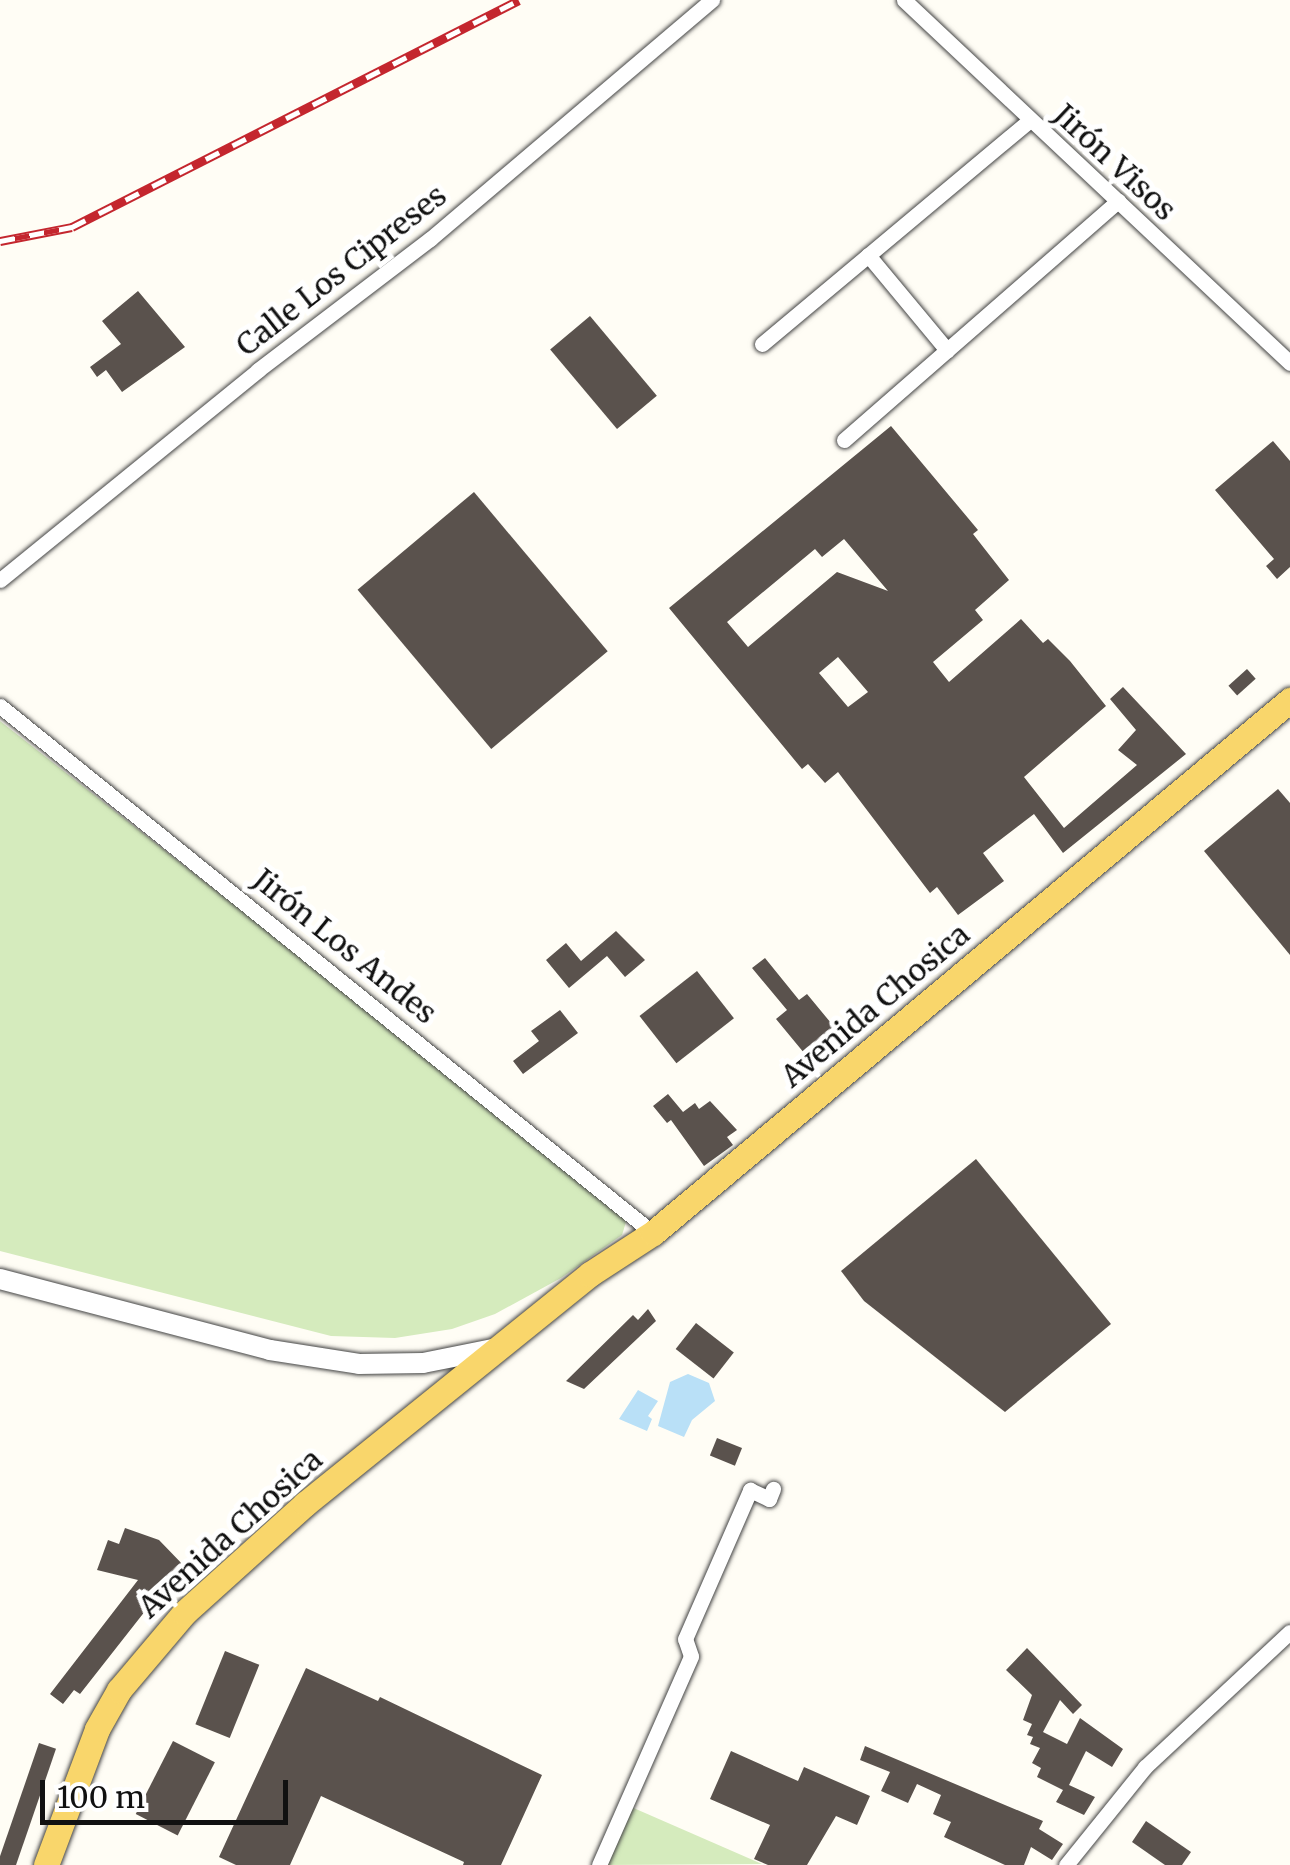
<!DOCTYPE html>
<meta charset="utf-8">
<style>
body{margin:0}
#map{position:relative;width:1290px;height:1865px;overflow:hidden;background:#fffdf5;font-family:Merriweather,serif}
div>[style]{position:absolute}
.green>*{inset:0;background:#d5ebbd}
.water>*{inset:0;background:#b9e0f7}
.building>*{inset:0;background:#5a524d;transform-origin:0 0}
.roads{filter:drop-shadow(0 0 2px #444) drop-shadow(0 0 2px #444)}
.minor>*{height:15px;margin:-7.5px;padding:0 7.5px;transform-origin:7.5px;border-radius:7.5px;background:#fff}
.tertiary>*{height:20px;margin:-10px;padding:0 10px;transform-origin:10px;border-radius:10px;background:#fff}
.primary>*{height:25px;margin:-12.5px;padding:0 12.5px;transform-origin:12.5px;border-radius:12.5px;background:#f9d66b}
.rail>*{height:9px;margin-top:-4.5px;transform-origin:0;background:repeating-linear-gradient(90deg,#fff 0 15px,#c4262e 0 30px);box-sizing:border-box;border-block:2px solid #c4262e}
span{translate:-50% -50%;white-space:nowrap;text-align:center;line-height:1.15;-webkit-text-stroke:10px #fff;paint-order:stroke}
.street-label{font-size:30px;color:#111}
.scale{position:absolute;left:40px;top:1780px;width:248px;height:45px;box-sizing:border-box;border:5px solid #111;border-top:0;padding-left:12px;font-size:30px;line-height:35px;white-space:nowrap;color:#111;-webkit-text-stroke:8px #fff;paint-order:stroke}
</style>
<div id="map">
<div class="green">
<i style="clip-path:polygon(0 721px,618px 1206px,626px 1222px,622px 1235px,561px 1278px,495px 1314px,452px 1329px,395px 1338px,331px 1336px,0 1251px)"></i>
<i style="clip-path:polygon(629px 1806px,762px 1864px,604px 1865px)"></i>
</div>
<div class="water">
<i style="clip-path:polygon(688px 1374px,709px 1383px,715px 1401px,692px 1420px,684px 1437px,658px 1426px,670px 1382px)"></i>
<i style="clip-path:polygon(638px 1390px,658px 1401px,648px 1416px,652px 1419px,647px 1431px,619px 1419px)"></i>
</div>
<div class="building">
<i style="clip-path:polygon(138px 291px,185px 347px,122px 392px,106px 370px,97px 377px,90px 367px,121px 344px,102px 321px)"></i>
<i style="left:590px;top:316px;width:104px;height:52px;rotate:50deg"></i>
<i style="clip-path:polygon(evenodd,891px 426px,978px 530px,973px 534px,1009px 580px,975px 610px,983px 620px,933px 662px,949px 682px,1021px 619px,1043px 643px,1048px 639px,1070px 661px,1106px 706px,1024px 777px,1064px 828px,1137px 765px,1118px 750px,1136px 730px,1110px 699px,1123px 687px,1186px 754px,1063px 853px,1034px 814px,983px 853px,1004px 881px,958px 915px,937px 887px,930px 893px,838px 772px,825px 783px,808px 764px,802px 769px,669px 608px,891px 426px,844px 539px,888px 591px,837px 572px,748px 647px,727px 622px,815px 549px,822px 557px,844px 539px,891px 426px,838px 657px,868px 692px,848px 707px,819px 673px,838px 657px)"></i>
<i style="clip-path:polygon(1273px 441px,1290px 461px,1290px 567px,1277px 579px,1266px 566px,1274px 559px,1215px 490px)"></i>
<i style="left:474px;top:492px;width:208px;height:152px;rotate:50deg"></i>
<i style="left:1247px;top:669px;width:13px;height:25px;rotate:48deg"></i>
<i style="clip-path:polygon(1278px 789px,1290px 803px,1290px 955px,1204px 851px)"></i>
<i style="clip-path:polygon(616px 931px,645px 960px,625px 977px,607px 956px,569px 988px,546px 960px,566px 943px,581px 961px)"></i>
<i style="clip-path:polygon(765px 958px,799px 1000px,807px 994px,845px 1040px,814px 1065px,776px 1019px,787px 1010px,752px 968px)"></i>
<i style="left:697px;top:971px;width:60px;height:73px;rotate:52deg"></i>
<i style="clip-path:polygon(560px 1010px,578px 1033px,523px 1074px,513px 1061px,539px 1041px,531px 1031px)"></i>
<i style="clip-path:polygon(668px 1094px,683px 1112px,695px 1103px,699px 1109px,710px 1101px,737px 1130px,727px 1137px,733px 1145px,704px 1166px,671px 1120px,667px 1123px,653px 1106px)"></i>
<i style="clip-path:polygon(976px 1159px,1111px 1324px,1005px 1412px,864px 1301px,841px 1271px)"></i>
<i style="clip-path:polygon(648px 1309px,656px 1321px,584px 1389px,566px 1381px,633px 1315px,638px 1320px)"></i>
<i style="left:696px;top:1323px;width:48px;height:33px;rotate:38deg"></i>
<i style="left:717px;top:1438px;width:27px;height:19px;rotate:22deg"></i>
<i style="clip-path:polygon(125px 1528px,159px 1540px,188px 1570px,169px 1588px,164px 1587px,80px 1694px,74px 1690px,63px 1704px,50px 1694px,138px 1580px,97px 1570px,108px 1540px,119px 1544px)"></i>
<i style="clip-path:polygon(1027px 1648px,1082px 1705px,1073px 1714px,1060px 1700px,1043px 1732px,1067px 1744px,1080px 1718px,1123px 1749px,1112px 1767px,1086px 1751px,1069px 1785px,1095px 1797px,1084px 1815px,1056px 1802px,1063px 1790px,1037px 1777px,1041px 1768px,1032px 1763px,1040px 1748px,1030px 1744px,1033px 1737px,1027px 1735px,1032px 1724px,1023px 1720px,1032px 1695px,1006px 1670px)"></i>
<i style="left:225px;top:1651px;width:37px;height:79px;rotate:22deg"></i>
<i style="clip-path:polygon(306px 1668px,378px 1701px,380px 1697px,542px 1775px,501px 1865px,463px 1865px,464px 1862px,321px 1796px,290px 1865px,236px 1865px,219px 1857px)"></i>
<i style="left:173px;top:1741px;width:47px;height:82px;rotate:27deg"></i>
<i style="left:39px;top:1743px;width:18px;height:128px;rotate:19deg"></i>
<i style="clip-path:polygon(865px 1746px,1043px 1821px,1039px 1829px,1063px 1844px,1052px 1860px,1031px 1847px,1024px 1865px,1005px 1865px,944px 1837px,951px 1822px,933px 1814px,941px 1795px,917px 1784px,908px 1803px,881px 1791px,890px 1772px,860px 1760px)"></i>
<i style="clip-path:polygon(731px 1751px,798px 1781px,804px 1767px,870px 1796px,857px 1825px,836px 1816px,807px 1865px,768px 1865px,754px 1859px,770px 1825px,710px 1799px)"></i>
<i style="clip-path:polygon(1146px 1821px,1191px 1852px,1182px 1865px,1165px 1865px,1132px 1842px)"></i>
</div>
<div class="roads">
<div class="minor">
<i style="left:904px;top:0;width:530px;rotate:43.24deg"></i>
<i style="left:868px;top:255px;width:124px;rotate:50.3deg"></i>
<i style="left:762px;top:344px;width:349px;rotate:-39.9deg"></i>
<i style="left:844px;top:440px;width:364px;rotate:-41.1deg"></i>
<i style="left:0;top:580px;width:333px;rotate:-39.1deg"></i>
<i style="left:258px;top:370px;width:216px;rotate:-37.3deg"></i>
<i style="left:430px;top:239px;width:370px;rotate:-40.3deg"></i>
<i style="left:0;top:706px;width:839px;rotate:38.91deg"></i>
<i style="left:599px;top:1865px;width:228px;rotate:-66.2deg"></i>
<i style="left:691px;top:1656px;width:18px;rotate:-109deg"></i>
<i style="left:685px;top:1639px;width:163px;rotate:-66.4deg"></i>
<i style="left:750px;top:1490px;width:21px;rotate:25deg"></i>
<i style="left:769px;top:1499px;width:11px;rotate:-68deg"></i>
<i style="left:1066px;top:1865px;width:126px;rotate:-51.1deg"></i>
<i style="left:1145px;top:1767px;width:198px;rotate:-43deg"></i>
</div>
<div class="tertiary">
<i style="left:0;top:1279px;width:279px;rotate:14.7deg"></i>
<i style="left:270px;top:1350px;width:90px;rotate:8.9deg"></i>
<i style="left:359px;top:1364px;width:64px;rotate:-0.9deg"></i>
<i style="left:423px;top:1363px;width:71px;rotate:-11.3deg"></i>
</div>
<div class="primary">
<i style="left:46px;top:1865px;width:145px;rotate:-69.4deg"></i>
<i style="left:97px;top:1729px;width:45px;rotate:-60.6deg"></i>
<i style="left:119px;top:1690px;width:101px;rotate:-49.8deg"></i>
<i style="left:184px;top:1613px;width:163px;rotate:-42deg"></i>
<i style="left:305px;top:1504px;width:366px;rotate:-38.9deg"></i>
<i style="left:590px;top:1274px;width:75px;rotate:-33.1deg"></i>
<i style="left:653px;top:1233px;width:831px;rotate:-39.92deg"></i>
</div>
</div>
<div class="rail">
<i style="left:0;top:241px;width:73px;rotate:-11deg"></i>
<i style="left:72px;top:227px;width:501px;rotate:-26.92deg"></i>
</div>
<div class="street-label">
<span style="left:1115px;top:162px;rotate:43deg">Jirón Visos</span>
<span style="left:341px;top:270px;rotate:-38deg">Calle Los Cipreses</span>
<span style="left:345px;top:946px;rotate:39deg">Jirón Los Andes</span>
<span style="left:875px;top:1005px;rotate:-40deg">Avenida Chosica</span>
<span style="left:230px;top:1533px;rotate:-42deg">Avenida Chosica</span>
</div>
<div class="scale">100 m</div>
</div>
